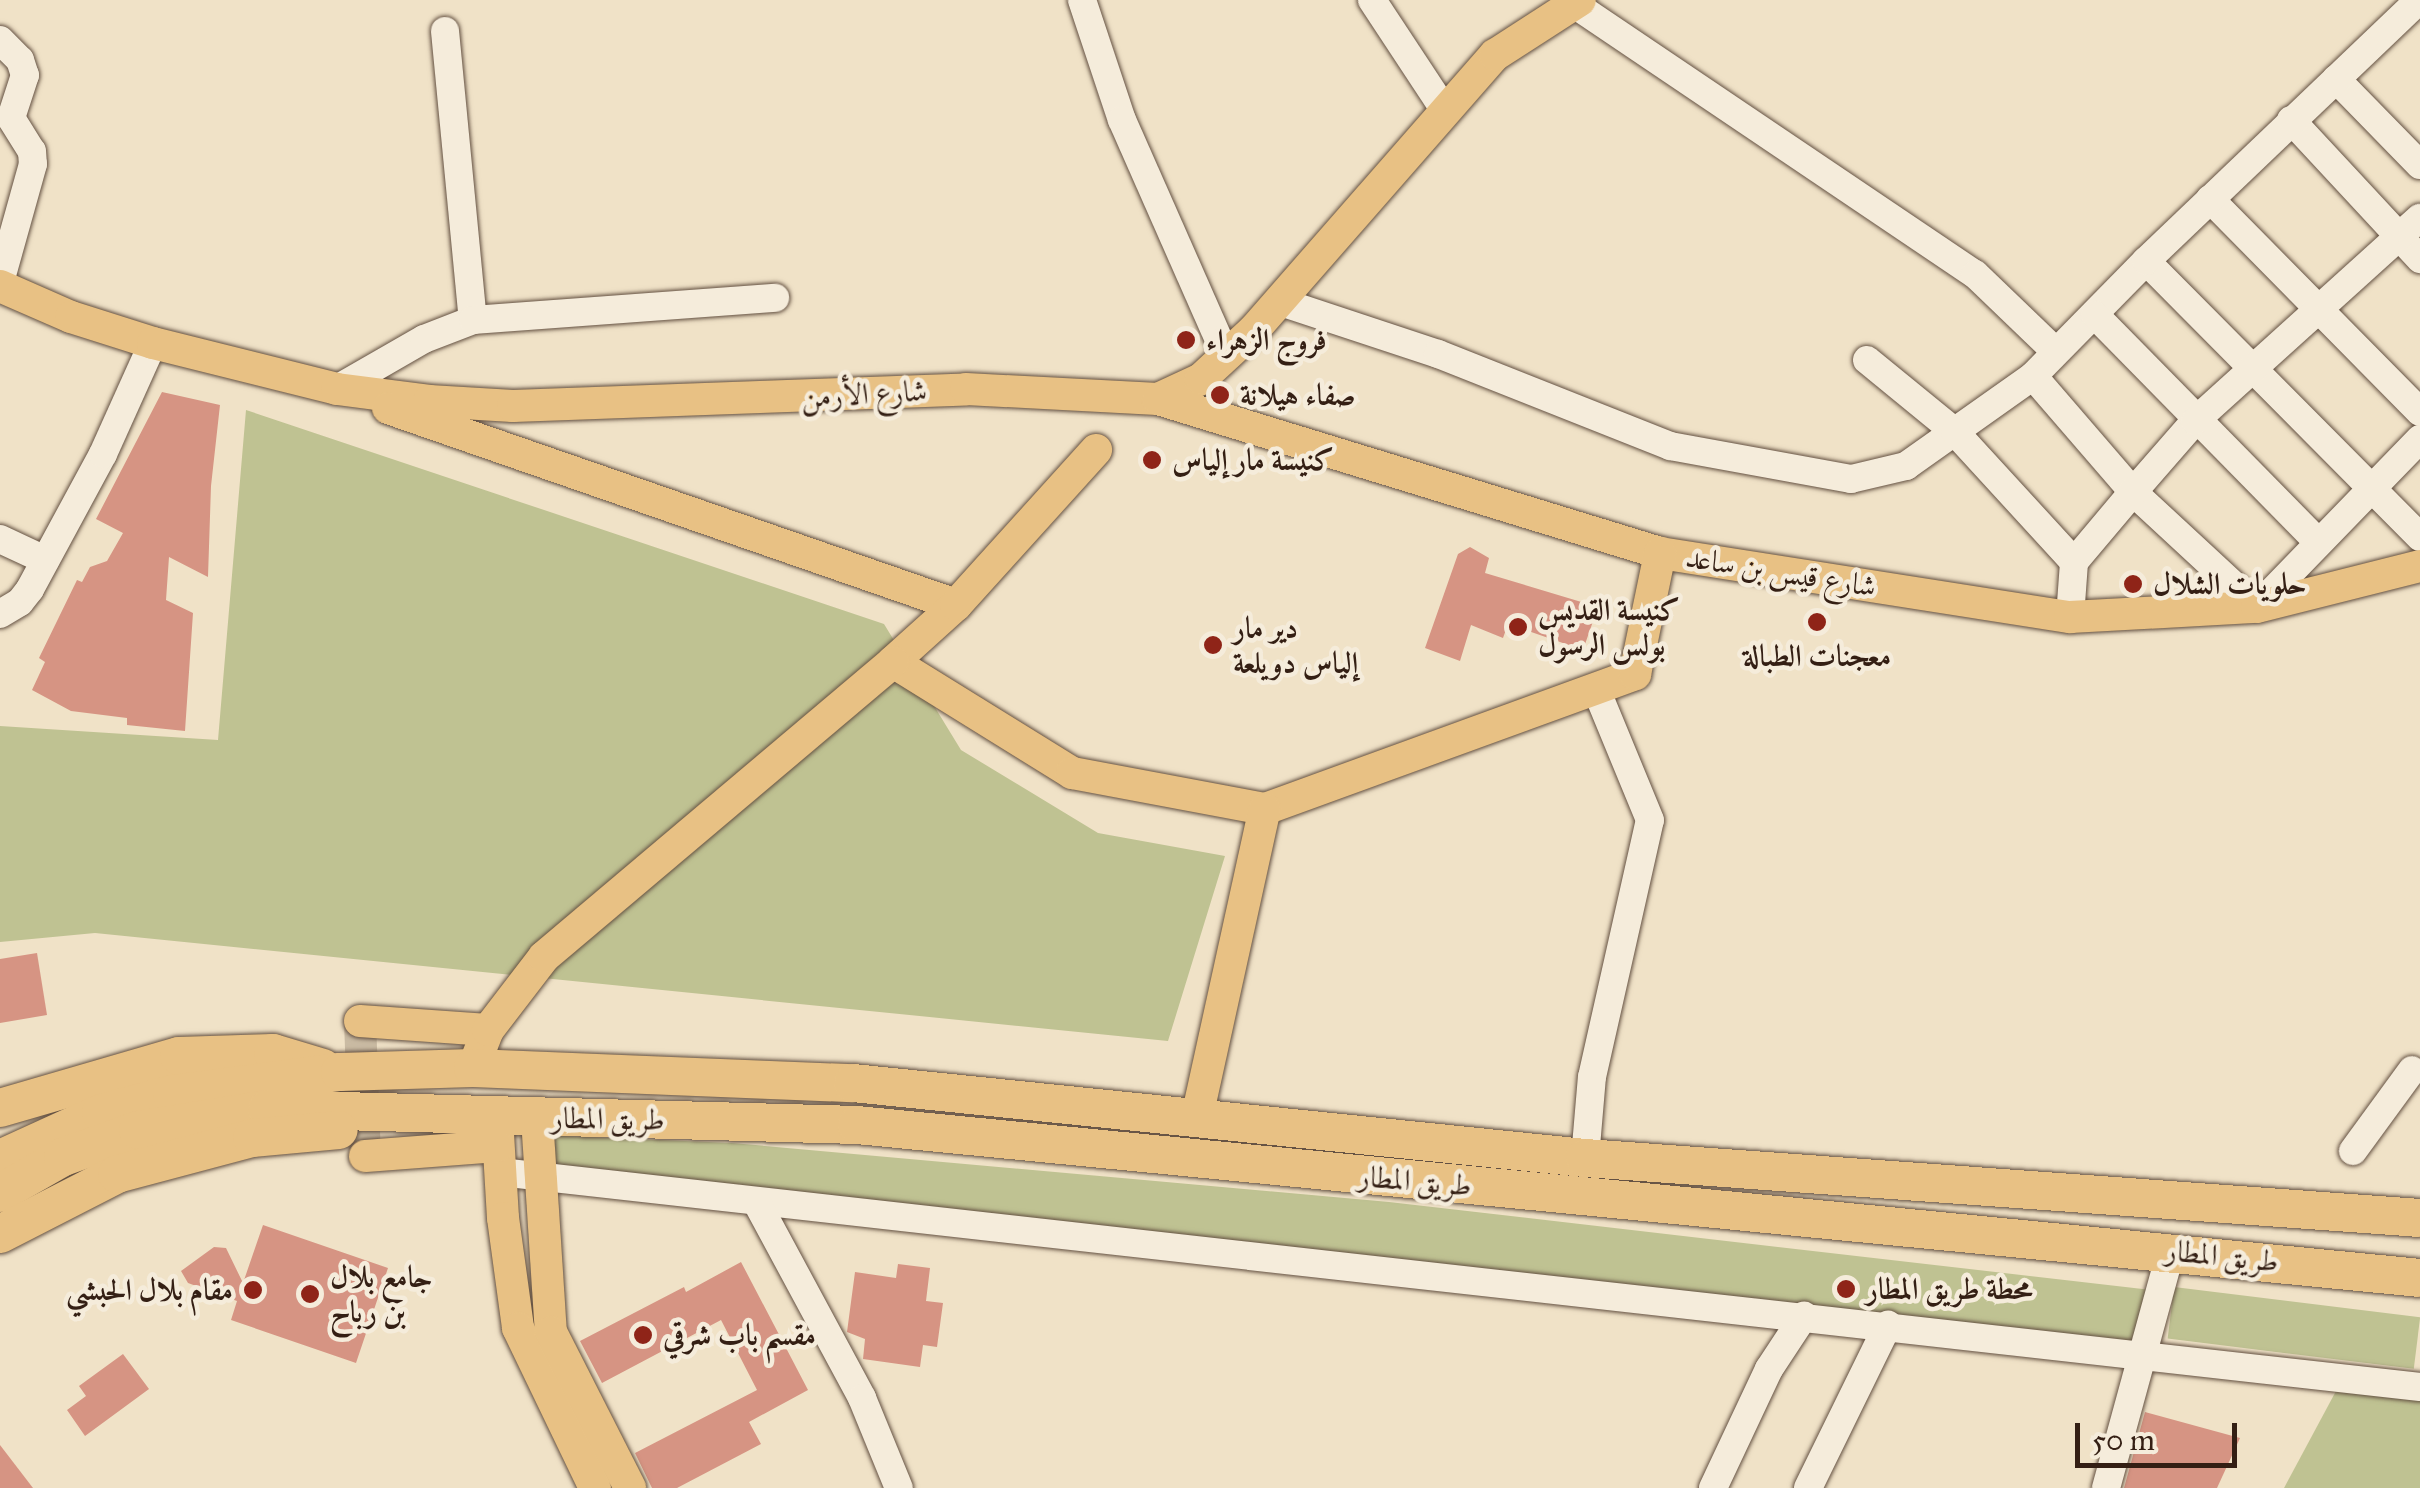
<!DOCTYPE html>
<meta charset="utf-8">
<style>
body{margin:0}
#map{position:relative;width:2420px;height:1488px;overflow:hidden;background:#f0e2c7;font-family:"IM FELL Great Primer",Amiri,serif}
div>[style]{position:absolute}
.green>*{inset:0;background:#bfc292;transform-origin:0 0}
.building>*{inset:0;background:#d69483}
.major-tunnel>*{height:32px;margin-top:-16px;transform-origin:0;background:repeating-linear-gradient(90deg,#cabba3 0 32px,transparent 0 48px)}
.roads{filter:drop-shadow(0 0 2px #635041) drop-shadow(0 0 2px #635041)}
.minor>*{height:28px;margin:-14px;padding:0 14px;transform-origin:14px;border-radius:14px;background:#f5ecdb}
.major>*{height:32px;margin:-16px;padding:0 16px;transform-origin:16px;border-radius:16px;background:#e8c184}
.highway>*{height:38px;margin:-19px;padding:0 19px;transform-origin:19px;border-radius:19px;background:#e8c184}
.dots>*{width:28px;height:28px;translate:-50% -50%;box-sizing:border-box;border:5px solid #f5ecdb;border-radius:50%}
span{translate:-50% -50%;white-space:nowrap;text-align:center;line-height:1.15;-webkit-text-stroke:9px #f5ecdb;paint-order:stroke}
.poi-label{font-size:30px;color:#341f14;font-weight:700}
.left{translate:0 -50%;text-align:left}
.right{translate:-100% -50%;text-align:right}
.street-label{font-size:30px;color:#341f14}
.scale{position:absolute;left:2075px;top:1423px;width:162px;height:45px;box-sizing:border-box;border:5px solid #341f14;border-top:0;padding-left:12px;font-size:30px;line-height:35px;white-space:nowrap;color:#341f14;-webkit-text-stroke:8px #f5ecdb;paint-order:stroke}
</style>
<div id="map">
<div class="green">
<i style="clip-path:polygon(246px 410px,884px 624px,961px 750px,1098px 833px,1225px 856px,1168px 1041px,95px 933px,0 942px,0 726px,218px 740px)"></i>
<i style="clip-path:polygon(540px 1135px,732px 1143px,1389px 1202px,2160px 1291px,2143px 1353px,543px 1176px)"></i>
<i style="left:2174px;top:1287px;width:248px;height:52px;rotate:7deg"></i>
<i style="clip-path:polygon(2343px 1378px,2420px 1387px,2420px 1488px,2284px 1488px)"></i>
</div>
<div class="building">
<i style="clip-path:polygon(162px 392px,220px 405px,211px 486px,208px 577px,169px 557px,166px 600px,193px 613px,185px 731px,127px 725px,127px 718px,71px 711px,32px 690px,45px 662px,39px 658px,77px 580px,82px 582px,90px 567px,107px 561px,123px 533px,96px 519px)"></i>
<i style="clip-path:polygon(1470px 547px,1489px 558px,1485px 573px,1598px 607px,1583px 650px,1508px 624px,1503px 638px,1471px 625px,1460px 661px,1425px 648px,1458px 554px)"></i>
<i style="clip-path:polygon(37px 953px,47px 1015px,0 1023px,0 959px)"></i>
<i style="clip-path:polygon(263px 1225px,388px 1268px,356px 1363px,231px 1320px,237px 1301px,188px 1283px,181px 1271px,214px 1247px,226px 1248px,243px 1283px)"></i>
<i style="clip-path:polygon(741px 1262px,808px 1390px,749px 1422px,761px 1444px,677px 1488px,652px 1488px,635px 1453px,757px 1390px,721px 1320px,602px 1383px,580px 1341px,684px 1287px,686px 1292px)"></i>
<i style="clip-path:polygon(898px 1264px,930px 1268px,926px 1301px,943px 1303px,937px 1347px,923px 1345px,920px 1367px,863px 1359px,865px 1339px,847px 1332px,855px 1272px,896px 1278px)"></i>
<i style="clip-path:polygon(123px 1354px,149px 1389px,85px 1436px,67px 1410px,86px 1396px,79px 1386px)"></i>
<i style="clip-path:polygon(2145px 1412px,2240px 1438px,2217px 1488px,2124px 1488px)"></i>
<i style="clip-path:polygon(0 1445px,33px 1488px,0 1488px)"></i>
</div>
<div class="major-tunnel">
<i style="left:360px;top:1021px;width:135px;rotate:87.9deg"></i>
</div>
<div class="roads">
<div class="minor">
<i style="left:1082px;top:0;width:126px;rotate:71.6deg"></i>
<i style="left:1122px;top:120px;width:258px;rotate:66.2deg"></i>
<i style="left:1372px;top:0;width:131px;rotate:56.6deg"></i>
<i style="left:1574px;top:4px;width:483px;rotate:34deg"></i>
<i style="left:1975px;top:274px;width:111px;rotate:43.9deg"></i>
<i style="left:445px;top:31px;width:290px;rotate:84.5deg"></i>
<i style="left:0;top:40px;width:28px;rotate:45deg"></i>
<i style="left:20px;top:60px;width:16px;rotate:72deg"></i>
<i style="left:25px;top:75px;width:45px;rotate:108deg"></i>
<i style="left:11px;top:118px;width:39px;rotate:58deg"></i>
<i style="left:32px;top:151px;width:13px;rotate:86deg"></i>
<i style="left:33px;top:164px;width:123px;rotate:105.6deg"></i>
<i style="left:2336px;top:79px;width:120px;rotate:45.7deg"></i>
<i style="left:2291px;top:120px;width:190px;rotate:47.1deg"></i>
<i style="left:2210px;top:199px;width:299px;rotate:45.4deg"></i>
<i style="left:2146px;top:261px;width:389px;rotate:45.2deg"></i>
<i style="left:1281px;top:302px;width:165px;rotate:18.3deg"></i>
<i style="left:1438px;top:354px;width:250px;rotate:21.6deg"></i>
<i style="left:1670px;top:446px;width:184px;rotate:10.3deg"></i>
<i style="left:1851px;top:479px;width:57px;rotate:-13.3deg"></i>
<i style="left:1906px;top:466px;width:156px;rotate:-35.3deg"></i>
<i style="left:2033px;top:376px;width:161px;rotate:-45.5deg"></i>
<i style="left:2146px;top:261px;width:378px;rotate:-43.7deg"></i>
<i style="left:2095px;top:315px;width:317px;rotate:45.5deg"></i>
<i style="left:1867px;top:360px;width:114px;rotate:39.3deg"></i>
<i style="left:1955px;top:432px;width:176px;rotate:47.5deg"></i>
<i style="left:2033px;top:376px;width:153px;rotate:49.2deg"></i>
<i style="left:2133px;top:492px;width:169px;rotate:42.8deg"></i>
<i style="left:2257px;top:607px;width:234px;rotate:-45.9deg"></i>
<i style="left:337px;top:389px;width:100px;rotate:-29.9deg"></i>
<i style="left:424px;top:339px;width:53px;rotate:-21.2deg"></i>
<i style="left:473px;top:320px;width:303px;rotate:-4.2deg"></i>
<i style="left:0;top:539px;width:50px;rotate:25deg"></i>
<i style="left:0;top:614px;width:23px;rotate:-31deg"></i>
<i style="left:20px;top:602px;width:16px;rotate:-52deg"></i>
<i style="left:30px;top:589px;width:153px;rotate:-61.6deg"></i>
<i style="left:103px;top:454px;width:122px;rotate:-65.8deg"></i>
<i style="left:2070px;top:617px;width:55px;rotate:-85.8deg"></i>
<i style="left:2074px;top:562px;width:92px;rotate:-49.9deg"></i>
<i style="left:2133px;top:492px;width:94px;rotate:-48.9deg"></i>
<i style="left:2195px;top:421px;width:303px;rotate:-42.1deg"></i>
<i style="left:2353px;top:1151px;width:100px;rotate:-53.9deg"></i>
<i style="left:1585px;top:1158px;width:81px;rotate:-85.1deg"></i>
<i style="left:1592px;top:1077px;width:263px;rotate:-77.3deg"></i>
<i style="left:1650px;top:820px;width:142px;rotate:-112.4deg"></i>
<i style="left:500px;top:1172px;width:1932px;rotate:6.39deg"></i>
<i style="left:756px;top:1201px;width:224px;rotate:61.7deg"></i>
<i style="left:862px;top:1398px;width:97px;rotate:67.7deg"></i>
<i style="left:1713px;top:1488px;width:132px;rotate:-64.8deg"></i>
<i style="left:1769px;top:1369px;width:64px;rotate:-56.6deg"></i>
<i style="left:1808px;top:1488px;width:182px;rotate:-63.9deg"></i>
<i style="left:2106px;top:1488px;width:247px;rotate:-74.7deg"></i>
</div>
<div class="major">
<i style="left:0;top:286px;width:77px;rotate:23.6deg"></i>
<i style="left:71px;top:317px;width:86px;rotate:17.6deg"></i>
<i style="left:153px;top:343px;width:190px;rotate:14deg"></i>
<i style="left:337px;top:389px;width:93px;rotate:7.4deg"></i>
<i style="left:429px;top:401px;width:84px;rotate:3.4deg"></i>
<i style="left:513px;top:406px;width:453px;rotate:-2.1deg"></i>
<i style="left:966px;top:389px;width:192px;rotate:3deg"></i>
<i style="left:1158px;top:399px;width:47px;rotate:-24.9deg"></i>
<i style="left:1201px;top:379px;width:72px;rotate:-42.8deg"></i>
<i style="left:1254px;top:330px;width:366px;rotate:-48.8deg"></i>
<i style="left:1495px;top:55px;width:101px;rotate:-32.9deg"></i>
<i style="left:1158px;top:399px;width:525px;rotate:17.05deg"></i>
<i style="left:1660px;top:553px;width:415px;rotate:8.9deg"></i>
<i style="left:2070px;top:617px;width:187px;rotate:-3.1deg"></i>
<i style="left:2257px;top:607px;width:168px;rotate:-14.1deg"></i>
<i style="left:388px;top:408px;width:601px;rotate:19.13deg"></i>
<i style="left:956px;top:605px;width:85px;rotate:137.9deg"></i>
<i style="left:893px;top:662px;width:211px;rotate:31.8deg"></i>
<i style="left:1072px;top:773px;width:196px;rotate:10.6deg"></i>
<i style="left:1265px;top:809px;width:394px;rotate:-20deg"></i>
<i style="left:1635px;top:674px;width:124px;rotate:-78.3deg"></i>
<i style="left:956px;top:605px;width:209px;rotate:-47.9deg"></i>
<i style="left:360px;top:1021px;width:128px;rotate:4deg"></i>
<i style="left:473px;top:1068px;width:41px;rotate:-68.5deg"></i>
<i style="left:488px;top:1030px;width:92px;rotate:-52.5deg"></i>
<i style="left:544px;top:957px;width:457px;rotate:-40.2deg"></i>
<i style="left:497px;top:1117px;width:101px;rotate:86.6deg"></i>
<i style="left:503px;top:1218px;width:111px;rotate:82.2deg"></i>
<i style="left:518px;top:1328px;width:178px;rotate:64.3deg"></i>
<i style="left:1197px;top:1117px;width:315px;rotate:-77.6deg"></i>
<i style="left:537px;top:1118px;width:214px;rotate:86.3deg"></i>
<i style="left:551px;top:1332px;width:175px;rotate:63.1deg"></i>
<i style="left:365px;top:1156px;width:133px;rotate:-4.3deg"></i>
</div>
<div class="highway">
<i style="left:0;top:1108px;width:186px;rotate:-16.2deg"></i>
<i style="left:179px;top:1056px;width:94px;rotate:-1.8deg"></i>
<i style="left:273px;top:1053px;width:52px;rotate:16.7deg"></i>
<i style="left:0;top:1159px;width:111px;rotate:-24.5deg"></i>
<i style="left:101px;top:1113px;width:73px;rotate:-15deg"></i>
<i style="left:172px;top:1094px;width:169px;rotate:-7.5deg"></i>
<i style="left:340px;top:1072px;width:133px;rotate:-1.7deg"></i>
<i style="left:473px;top:1068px;width:380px;rotate:2.3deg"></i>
<i style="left:853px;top:1083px;width:736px;rotate:5.85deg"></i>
<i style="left:1585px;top:1158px;width:837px;rotate:4.11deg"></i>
<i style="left:0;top:1193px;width:73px;rotate:-29.7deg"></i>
<i style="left:63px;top:1157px;width:80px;rotate:-19.8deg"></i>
<i style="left:138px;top:1130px;width:131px;rotate:-9.2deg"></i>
<i style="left:267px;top:1109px;width:590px;rotate:1.55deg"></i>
<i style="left:857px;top:1125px;width:1570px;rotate:5.59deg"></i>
<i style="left:0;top:1234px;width:131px;rotate:-27.1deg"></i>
<i style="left:117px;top:1174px;width:140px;rotate:-14.9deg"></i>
<i style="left:252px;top:1138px;width:87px;rotate:-5.3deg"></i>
</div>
</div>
<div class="dots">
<i style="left:1186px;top:340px;background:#8f2418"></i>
<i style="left:1220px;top:395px;background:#8f2418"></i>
<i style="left:1152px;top:460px;background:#8f2418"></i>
<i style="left:2133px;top:584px;background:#8f2418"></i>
<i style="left:1817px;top:622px;background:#8f2418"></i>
<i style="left:1518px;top:627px;background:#8f2418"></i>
<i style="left:1213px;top:645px;background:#8f2418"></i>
<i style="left:1846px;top:1289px;background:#8f2418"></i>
<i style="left:253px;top:1290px;background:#8f2418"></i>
<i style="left:310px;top:1294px;background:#8f2418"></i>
<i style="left:643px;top:1335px;background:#8f2418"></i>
</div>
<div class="poi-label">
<span class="left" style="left:1206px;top:340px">فروج الزهراء</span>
<span class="left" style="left:1240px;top:395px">صفاء هيلانة</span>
<span class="left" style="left:1172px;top:460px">كنيسة مار إلياس</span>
<span class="left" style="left:2153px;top:584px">حلويات الشلال</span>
<span class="left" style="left:1538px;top:627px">كنيسة القديس<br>بولس الرسول</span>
<span class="left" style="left:1233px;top:645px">دير مار<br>إلياس دويلعة</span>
<span style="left:1817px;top:656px">معجنات الطبالة</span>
<span class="left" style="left:330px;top:1294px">جامع بلال<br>بن رباح</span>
<span class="left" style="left:1866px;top:1289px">محطة طريق المطار</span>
<span class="right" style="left:233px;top:1290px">مقام بلال الحبشي</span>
<span class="left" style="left:663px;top:1335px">مقسم باب شرقي</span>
</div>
<div class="street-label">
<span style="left:864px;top:394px;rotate:-3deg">شارع الأرمن</span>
<span style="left:1781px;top:572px;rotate:9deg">شارع قيس بن ساعد</span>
<span style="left:608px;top:1119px;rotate:1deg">طريق المطار</span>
<span style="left:1415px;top:1181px;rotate:5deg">طريق المطار</span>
<span style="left:2222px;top:1256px;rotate:6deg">طريق المطار</span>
</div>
<div class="scale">50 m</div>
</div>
